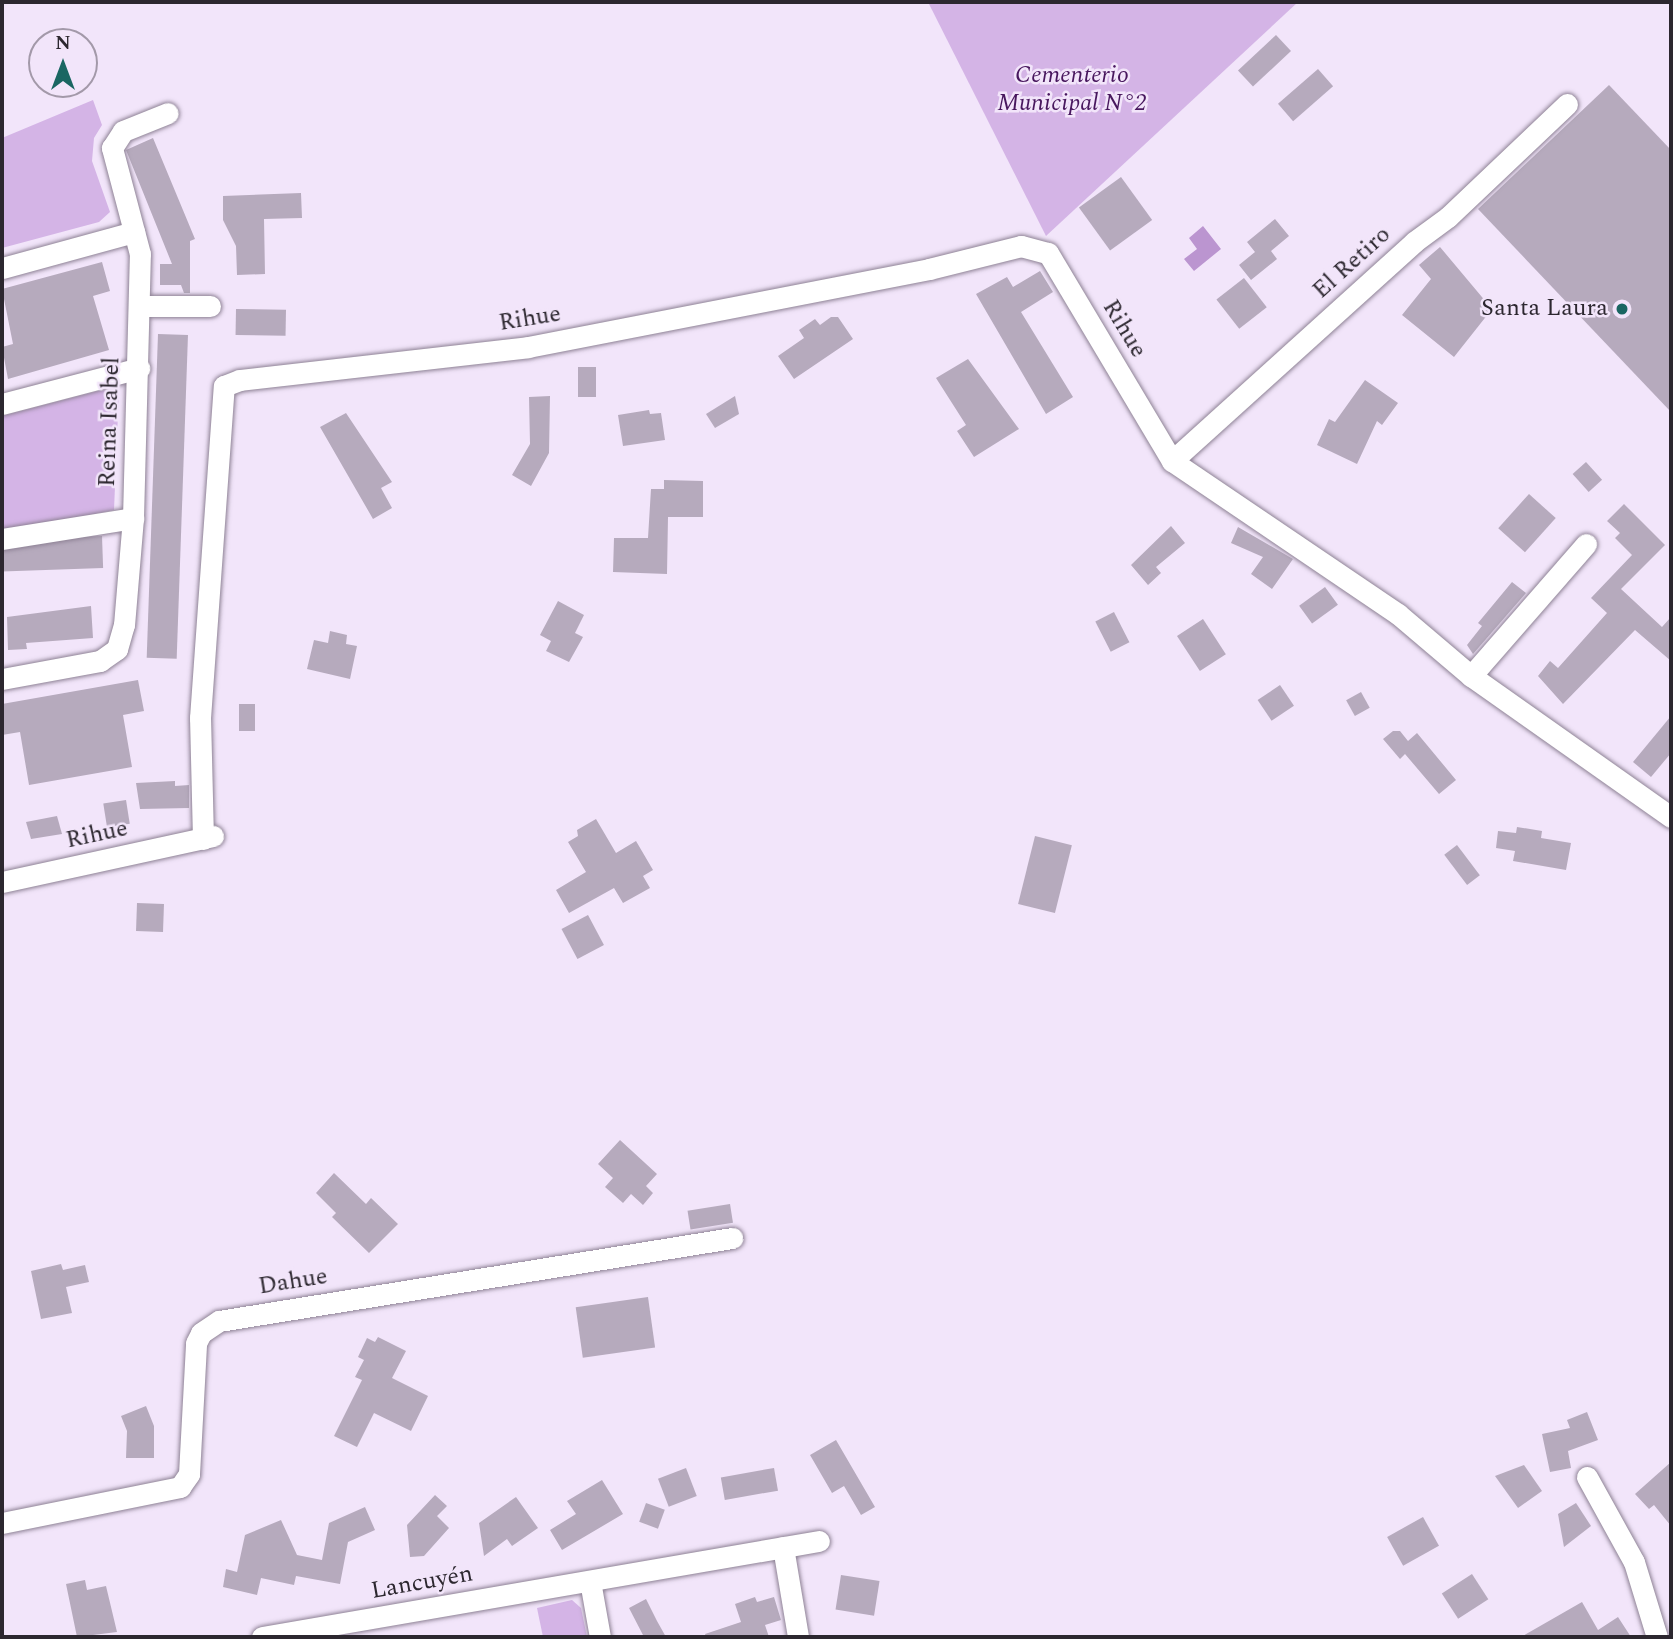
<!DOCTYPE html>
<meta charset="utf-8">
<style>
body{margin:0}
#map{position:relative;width:1673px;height:1639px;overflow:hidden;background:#f2e5fa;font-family:Spectral,serif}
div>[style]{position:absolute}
.green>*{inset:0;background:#d4b4e6}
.water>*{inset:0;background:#bb95d0}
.building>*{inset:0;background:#b6aabd;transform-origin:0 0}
.roads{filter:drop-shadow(0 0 2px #8e8295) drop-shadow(0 0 2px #8e8295)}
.minor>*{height:21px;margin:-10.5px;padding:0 10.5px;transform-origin:10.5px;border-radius:10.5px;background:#fff}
.dots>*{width:19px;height:19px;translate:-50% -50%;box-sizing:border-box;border:4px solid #f2e5fa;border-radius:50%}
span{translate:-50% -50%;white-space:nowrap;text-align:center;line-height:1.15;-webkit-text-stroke:5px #f2e5fa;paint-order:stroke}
.park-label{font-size:24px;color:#48175e;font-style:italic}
.street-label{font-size:24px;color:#2c272f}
.poi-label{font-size:24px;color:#2c272f}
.right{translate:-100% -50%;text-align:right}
.frame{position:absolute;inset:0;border:4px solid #2c272f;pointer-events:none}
.north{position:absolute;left:28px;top:28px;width:70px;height:70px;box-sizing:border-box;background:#f2e5fa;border:2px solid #a399a9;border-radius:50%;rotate:0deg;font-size:19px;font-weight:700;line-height:28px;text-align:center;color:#2c272f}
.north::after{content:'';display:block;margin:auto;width:24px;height:32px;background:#1a6662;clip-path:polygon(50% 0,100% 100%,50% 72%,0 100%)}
</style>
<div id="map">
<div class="green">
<i style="clip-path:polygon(928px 2px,1298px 2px,1046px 236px)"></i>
<i style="clip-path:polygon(93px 100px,102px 125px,94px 138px,92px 161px,110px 212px,99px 222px,2px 248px,2px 138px)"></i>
<i style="clip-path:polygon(119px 389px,114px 510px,2px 533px,2px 416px,98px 391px)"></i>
<i style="clip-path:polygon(572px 1600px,581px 1608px,587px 1637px,543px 1637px,537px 1608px)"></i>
</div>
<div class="water">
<i style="clip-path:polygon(1203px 226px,1221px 249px,1194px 271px,1184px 259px,1197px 249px,1189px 238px)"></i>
</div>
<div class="building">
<i style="left:1276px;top:35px;width:22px;height:52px;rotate:47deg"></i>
<i style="left:1318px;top:69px;width:23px;height:53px;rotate:49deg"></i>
<i style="clip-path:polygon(1609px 85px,1671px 150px,1671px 412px,1478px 209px)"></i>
<i style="clip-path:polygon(153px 138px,195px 239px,190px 241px,190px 293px,184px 293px,181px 285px,160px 285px,160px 264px,172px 264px,126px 150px)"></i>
<i style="left:1121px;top:177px;width:53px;height:52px;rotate:54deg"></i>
<i style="clip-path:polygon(301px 193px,302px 218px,264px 219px,265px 274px,237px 275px,236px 246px,223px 220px,223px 196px)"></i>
<i style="clip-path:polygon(1275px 219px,1289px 236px,1271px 251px,1277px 259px,1251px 280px,1239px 265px,1255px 252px,1247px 242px)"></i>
<i style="clip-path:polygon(1440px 247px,1492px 309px,1454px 357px,1402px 315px,1431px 279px,1419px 265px)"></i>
<i style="clip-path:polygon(102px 262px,110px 291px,93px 296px,109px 350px,8px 379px,2px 347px,13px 344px,2px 289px)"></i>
<i style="clip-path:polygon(1040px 271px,1053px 292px,1021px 312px,1073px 397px,1046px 414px,976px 294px,1007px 277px,1013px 287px)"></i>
<i style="left:1244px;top:278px;width:37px;height:35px;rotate:52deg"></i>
<i style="left:236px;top:309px;width:50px;height:26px;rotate:1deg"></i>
<i style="clip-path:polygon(831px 317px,838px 317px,853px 339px,794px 379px,778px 356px,804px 338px,799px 330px,815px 319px,820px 325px)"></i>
<i style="left:158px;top:334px;width:30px;height:324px;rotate:2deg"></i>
<i style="clip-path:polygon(968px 359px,1019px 429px,974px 457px,957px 431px,966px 425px,936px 378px)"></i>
<i style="left:578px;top:367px;width:18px;height:30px"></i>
<i style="clip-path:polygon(1365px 380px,1398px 403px,1382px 425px,1377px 421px,1357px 464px,1317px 445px,1329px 419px,1335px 422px)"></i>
<i style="clip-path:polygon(550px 396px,549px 453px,531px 486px,512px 475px,530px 444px,529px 397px)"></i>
<i style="clip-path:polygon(735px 396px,739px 414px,715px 428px,706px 414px)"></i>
<i style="clip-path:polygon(649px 410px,650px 414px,661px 413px,665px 440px,623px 446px,618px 415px)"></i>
<i style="clip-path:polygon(346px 413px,392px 482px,381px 488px,392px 508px,373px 519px,320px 427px)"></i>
<i style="left:1586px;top:462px;width:24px;height:18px;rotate:48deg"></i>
<i style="clip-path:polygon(664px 480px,703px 481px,703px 517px,668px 517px,667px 574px,613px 572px,614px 538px,648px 538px,651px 489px,664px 489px)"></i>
<i style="left:1529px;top:494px;width:36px;height:46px;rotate:42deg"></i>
<i style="clip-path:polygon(1624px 504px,1665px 545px,1621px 589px,1662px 627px,1671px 617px,1671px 661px,1635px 630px,1563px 704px,1538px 676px,1550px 661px,1558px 668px,1607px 613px,1591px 598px,1632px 555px,1615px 538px,1620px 533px,1607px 521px)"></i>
<i style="clip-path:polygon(1171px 526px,1185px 543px,1156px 567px,1161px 573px,1148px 585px,1131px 565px)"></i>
<i style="clip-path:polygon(1238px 527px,1293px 559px,1272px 589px,1251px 574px,1263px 557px,1231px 543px)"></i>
<i style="left:102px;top:536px;width:32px;height:101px;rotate:88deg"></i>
<i style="clip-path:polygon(1512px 582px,1526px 593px,1473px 654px,1467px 645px,1482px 626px,1478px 623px)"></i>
<i style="left:1325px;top:587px;width:22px;height:32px;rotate:54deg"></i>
<i style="clip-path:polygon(558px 601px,584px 615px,575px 633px,583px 637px,569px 662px,546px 651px,551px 641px,540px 635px)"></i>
<i style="clip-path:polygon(91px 606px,93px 638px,26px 643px,27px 649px,8px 650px,7px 617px)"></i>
<i style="left:1114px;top:612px;width:34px;height:21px;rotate:63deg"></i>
<i style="left:1203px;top:619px;width:42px;height:31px;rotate:57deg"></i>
<i style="clip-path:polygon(330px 631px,347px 635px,346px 644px,357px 646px,350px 679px,307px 669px,314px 640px,328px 643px)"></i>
<i style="clip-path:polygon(138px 680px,144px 711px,123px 715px,132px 767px,29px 785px,20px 732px,2px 735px,2px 704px)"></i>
<i style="left:1280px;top:685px;width:25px;height:27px;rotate:56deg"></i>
<i style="left:1361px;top:692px;width:18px;height:17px;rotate:61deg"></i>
<i style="left:239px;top:704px;width:16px;height:27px"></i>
<i style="clip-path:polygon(1671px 716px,1671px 753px,1651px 777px,1633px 762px)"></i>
<i style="clip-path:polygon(1393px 731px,1400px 731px,1408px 741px,1417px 733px,1456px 780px,1439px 794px,1405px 754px,1400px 759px,1383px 739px)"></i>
<i style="clip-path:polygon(175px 781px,175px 786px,189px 785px,189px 808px,140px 809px,136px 783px)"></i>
<i style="left:126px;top:800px;width:24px;height:23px;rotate:81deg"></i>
<i style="clip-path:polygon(57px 816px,62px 834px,31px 839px,26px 822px)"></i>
<i style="clip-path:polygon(596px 819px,616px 853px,636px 841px,653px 870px,643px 876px,650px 888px,623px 903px,614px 888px,569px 913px,556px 890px,586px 872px,568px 842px,578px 836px,577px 830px)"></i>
<i style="clip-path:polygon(1517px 827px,1542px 831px,1541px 838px,1571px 843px,1566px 870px,1513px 861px,1515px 851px,1496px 848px,1498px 831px,1516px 833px)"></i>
<i style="left:1035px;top:836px;width:38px;height:70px;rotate:14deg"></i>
<i style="left:1457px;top:845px;width:38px;height:16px;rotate:53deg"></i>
<i style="left:137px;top:903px;width:27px;height:28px;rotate:2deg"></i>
<i style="left:588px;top:915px;width:34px;height:30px;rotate:62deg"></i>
<i style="clip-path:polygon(620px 1140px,657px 1174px,646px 1186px,653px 1193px,643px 1205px,631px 1194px,623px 1203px,605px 1187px,613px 1178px,598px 1164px)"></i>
<i style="clip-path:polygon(334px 1173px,366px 1204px,371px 1198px,398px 1224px,369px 1253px,332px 1217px,336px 1213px,316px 1193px)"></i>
<i style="left:730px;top:1204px;width:19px;height:43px;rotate:81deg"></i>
<i style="clip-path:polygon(61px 1264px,63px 1270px,85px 1265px,89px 1282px,66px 1287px,72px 1313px,41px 1319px,31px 1271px)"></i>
<i style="left:648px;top:1297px;width:51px;height:73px;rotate:82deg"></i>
<i style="clip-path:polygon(378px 1337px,406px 1351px,392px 1378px,428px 1396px,411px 1431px,374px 1413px,357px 1447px,334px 1436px,362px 1380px,355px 1377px,364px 1360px,358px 1357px,367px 1338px,375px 1342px)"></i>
<i style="clip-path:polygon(146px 1406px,154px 1426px,154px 1458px,126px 1458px,127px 1431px,121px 1416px)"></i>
<i style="clip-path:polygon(1587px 1412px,1598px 1440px,1568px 1451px,1571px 1468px,1550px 1472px,1542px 1434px,1570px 1428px,1567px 1420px)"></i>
<i style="clip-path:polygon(836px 1440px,875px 1507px,861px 1515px,844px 1486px,832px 1493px,810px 1455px)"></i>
<i style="clip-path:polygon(1671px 1462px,1671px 1526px,1654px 1505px,1649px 1509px,1635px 1494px)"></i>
<i style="clip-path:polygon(1524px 1465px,1542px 1491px,1518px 1508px,1495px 1476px)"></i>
<i style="left:686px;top:1468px;width:30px;height:30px;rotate:69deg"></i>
<i style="left:774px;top:1468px;width:23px;height:54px;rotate:80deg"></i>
<i style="clip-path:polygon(602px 1480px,623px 1514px,562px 1550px,550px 1530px,576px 1514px,567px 1501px)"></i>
<i style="clip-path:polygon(435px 1495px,447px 1506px,437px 1516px,449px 1528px,424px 1556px,410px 1557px,407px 1525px)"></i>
<i style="clip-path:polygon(516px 1497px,538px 1528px,512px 1546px,507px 1539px,484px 1556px,479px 1523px)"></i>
<i style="left:646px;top:1503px;width:20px;height:20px;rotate:20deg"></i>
<i style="clip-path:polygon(1576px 1503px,1591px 1526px,1564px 1547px,1558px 1514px)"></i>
<i style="clip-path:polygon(365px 1507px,375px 1530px,348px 1542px,340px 1584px,296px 1576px,294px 1585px,261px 1578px,257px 1595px,223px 1587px,226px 1569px,237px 1572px,245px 1535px,281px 1520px,297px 1555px,322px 1560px,329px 1523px)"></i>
<i style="left:1423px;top:1517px;width:33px;height:41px;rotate:61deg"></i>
<i style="left:1472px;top:1574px;width:30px;height:36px;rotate:57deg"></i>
<i style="left:841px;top:1575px;width:39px;height:35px;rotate:9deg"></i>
<i style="clip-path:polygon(85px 1580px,87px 1590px,106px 1586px,117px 1632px,77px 1637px,66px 1584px)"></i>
<i style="clip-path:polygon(755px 1597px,757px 1602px,774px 1597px,781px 1620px,765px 1625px,769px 1637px,706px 1637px,705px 1634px,741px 1622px,735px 1604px)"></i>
<i style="clip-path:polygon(646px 1599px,657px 1621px,666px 1637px,644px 1637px,629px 1608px)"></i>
<i style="clip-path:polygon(1582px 1602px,1598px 1630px,1618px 1617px,1631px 1637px,1521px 1637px)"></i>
</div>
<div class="roads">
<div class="minor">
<i style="left:2px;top:268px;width:137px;rotate:-15.3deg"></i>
<i style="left:140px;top:306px;width:70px"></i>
<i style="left:2px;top:404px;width:142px;rotate:-14.7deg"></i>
<i style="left:1172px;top:461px;width:326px;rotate:-42.1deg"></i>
<i style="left:1414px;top:242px;width:42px;rotate:-36.3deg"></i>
<i style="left:1448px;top:217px;width:164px;rotate:-43.5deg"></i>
<i style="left:2px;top:539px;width:133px;rotate:-9.1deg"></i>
<i style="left:1471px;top:676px;width:175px;rotate:-48.9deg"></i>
<i style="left:2px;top:679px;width:100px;rotate:-10.4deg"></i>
<i style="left:100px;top:661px;width:21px;rotate:-35deg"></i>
<i style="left:117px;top:649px;width:25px;rotate:-74deg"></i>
<i style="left:124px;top:625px;width:107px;rotate:-85.2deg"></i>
<i style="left:133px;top:518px;width:264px;rotate:-88.5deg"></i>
<i style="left:140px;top:254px;width:110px;rotate:-104.8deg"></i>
<i style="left:112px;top:148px;width:20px;rotate:-57deg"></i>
<i style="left:123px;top:131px;width:48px;rotate:-21.8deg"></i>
<i style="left:203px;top:839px;width:121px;rotate:-91.4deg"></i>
<i style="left:200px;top:718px;width:333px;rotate:-85.9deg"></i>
<i style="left:224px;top:386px;width:17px;rotate:-21deg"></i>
<i style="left:240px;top:380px;width:290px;rotate:-6.5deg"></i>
<i style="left:528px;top:347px;width:409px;rotate:-11deg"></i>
<i style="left:929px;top:269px;width:95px;rotate:-14deg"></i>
<i style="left:1021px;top:246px;width:28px;rotate:15deg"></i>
<i style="left:1048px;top:253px;width:242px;rotate:59.2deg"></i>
<i style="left:1172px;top:461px;width:273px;rotate:34.1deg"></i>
<i style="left:1398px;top:614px;width:96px;rotate:40.3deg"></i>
<i style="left:1471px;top:676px;width:245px;rotate:35.2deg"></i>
<i style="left:2px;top:882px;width:216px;rotate:-12.3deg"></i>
<i style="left:1587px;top:1477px;width:97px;rotate:61.1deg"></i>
<i style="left:1634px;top:1562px;width:78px;rotate:73deg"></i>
<i style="left:2px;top:1523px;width:182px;rotate:-11.4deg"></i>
<i style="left:180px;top:1487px;width:16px;rotate:-55deg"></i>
<i style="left:189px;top:1474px;width:131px;rotate:-86.9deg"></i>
<i style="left:196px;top:1343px;width:11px;rotate:-63deg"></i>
<i style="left:201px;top:1333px;width:22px;rotate:-34deg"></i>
<i style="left:219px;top:1321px;width:520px;rotate:-9.19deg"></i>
<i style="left:783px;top:1547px;width:91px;rotate:80.5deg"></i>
<i style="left:590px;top:1581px;width:57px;rotate:79.9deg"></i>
<i style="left:262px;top:1637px;width:565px;rotate:-9.78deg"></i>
</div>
</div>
<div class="dots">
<i style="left:1622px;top:309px;background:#1a6662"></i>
</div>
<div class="park-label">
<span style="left:1072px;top:90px">Cementerio<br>Municipal N°2</span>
</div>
<div class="street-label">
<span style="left:1352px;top:263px;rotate:-42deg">El Retiro</span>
<span style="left:530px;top:319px;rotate:-9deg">Rihue</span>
<span style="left:1124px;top:329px;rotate:59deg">Rihue</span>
<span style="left:110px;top:422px;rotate:-88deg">Reina Isabel</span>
<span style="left:97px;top:835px;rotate:-12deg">Rihue</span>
<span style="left:293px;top:1282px;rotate:-9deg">Dahue</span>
<span style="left:422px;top:1583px;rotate:-10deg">Lancuyén</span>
</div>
<div class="poi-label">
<span class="right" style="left:1608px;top:309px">Santa Laura</span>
</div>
<div class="frame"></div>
<div class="north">N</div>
</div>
